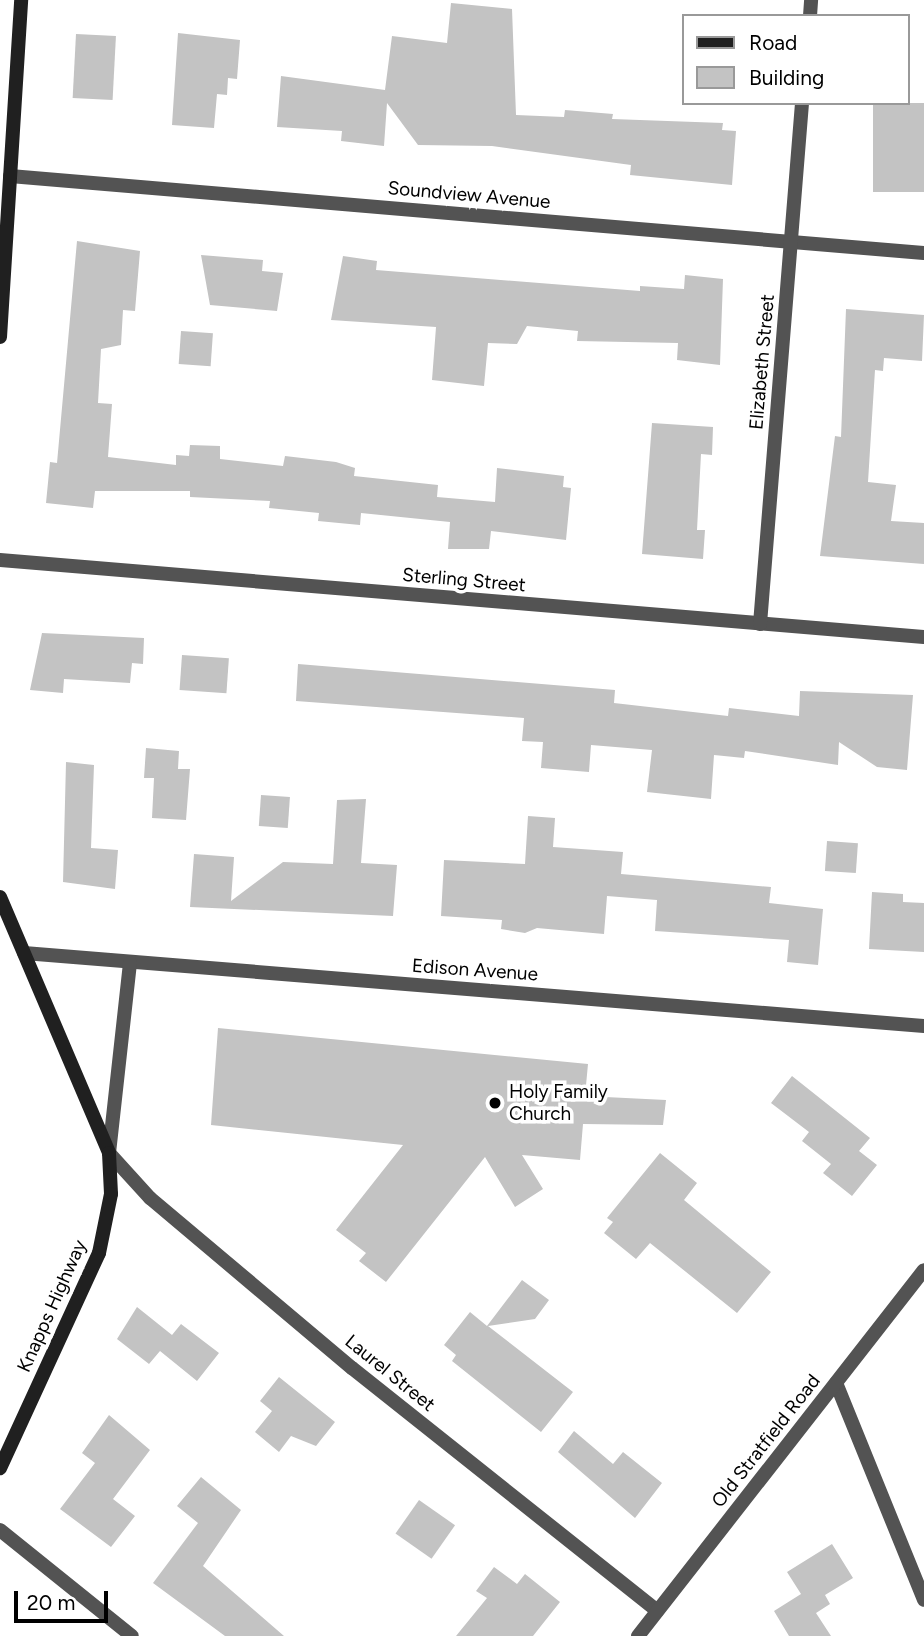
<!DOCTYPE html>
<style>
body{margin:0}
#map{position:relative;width:924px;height:1636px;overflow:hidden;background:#fff;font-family:Figtree,sans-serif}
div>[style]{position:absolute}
.building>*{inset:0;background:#c3c3c3;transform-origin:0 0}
.street>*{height:14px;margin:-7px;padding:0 7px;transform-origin:7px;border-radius:7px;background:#535353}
.secondary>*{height:14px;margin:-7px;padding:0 7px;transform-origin:7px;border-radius:7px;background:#202020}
.dots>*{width:19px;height:19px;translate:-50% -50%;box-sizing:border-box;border:4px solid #fff;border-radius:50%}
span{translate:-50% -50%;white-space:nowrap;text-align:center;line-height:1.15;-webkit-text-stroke:7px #fff;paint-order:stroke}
.street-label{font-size:19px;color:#000}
.poi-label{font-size:19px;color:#000}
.left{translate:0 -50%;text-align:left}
.legend{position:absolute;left:682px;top:14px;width:228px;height:91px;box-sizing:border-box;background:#fff;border:2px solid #999;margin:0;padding:9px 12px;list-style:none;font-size:21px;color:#000}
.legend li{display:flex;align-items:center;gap:14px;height:35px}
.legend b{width:35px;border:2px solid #999}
.scale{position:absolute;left:14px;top:1591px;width:94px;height:32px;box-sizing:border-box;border:4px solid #000;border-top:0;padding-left:9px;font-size:21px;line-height:24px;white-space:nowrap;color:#000;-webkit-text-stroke:5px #fff;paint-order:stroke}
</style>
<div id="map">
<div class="building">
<i style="clip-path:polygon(451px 3px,512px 9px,516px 115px,564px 117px,565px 110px,613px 114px,612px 119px,723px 123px,722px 130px,736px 131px,732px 185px,630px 175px,631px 165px,492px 146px,418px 145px,387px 103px,384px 146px,341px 141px,342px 131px,277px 127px,281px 76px,385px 90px,392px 36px,447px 43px)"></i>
<i style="clip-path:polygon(178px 33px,240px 40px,237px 79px,228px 78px,227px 95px,217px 94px,214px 128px,172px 125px)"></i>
<i style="left:76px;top:34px;width:40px;height:64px;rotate:3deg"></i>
<i style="left:873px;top:103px;width:51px;height:89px"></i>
<i style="clip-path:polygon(77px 241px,140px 251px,135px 311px,123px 310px,121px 345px,101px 349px,98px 403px,112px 404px,108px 457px,176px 465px,176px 455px,189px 456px,190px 445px,220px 446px,220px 459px,283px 466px,285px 456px,336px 462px,355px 468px,354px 476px,438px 485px,437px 497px,495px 502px,497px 468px,564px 476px,563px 487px,571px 488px,566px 540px,491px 531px,489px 549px,448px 549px,450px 522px,361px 513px,360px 525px,318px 521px,319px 513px,269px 508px,270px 501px,190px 497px,190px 491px,95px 491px,93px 508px,46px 503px,50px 462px,57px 463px)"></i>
<i style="clip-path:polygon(201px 255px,263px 260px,262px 271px,283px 273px,277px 311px,210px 305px)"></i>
<i style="clip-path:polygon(343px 256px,377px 261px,376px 270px,640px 291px,640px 286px,684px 289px,685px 275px,723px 279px,720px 365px,677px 360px,678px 343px,577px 341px,578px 331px,527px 326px,517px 344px,488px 343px,484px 386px,432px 380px,436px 327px,331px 320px)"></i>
<i style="clip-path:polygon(846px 309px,924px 315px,922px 361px,884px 358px,883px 371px,875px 370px,868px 482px,896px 485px,891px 521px,924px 523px,924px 564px,820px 556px,835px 436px,841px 437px)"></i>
<i style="left:181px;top:331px;width:32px;height:33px;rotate:4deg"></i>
<i style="clip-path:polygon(652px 423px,713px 427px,712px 455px,701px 454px,697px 530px,705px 530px,703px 559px,642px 554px)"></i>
<i style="clip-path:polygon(42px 633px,144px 638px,143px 664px,132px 663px,130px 683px,64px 679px,63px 693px,30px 690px)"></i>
<i style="left:182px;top:655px;width:47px;height:35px;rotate:4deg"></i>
<i style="clip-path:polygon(298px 664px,615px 690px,614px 703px,728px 716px,729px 708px,799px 716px,800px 691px,913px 695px,907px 770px,877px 767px,839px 742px,838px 765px,745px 751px,744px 758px,714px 755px,711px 799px,647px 792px,652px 750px,591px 745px,589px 772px,541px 768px,543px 742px,522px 741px,524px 718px,296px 701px)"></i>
<i style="clip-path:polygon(146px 748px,179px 751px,178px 769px,190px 769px,186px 820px,152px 818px,154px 778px,144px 778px)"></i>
<i style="clip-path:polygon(66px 762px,94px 765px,91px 848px,118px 850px,115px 889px,63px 882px)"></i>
<i style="left:261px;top:795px;width:29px;height:31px;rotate:4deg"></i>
<i style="clip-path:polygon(366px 799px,361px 863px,397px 865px,393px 916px,190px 907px,194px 854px,234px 857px,231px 901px,283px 862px,333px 864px,337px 800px)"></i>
<i style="clip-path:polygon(528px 816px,555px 818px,553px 847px,623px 852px,621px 874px,771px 887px,769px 903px,823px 909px,818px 965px,787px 962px,789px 940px,655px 931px,657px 900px,607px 896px,604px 934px,537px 928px,525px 933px,501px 929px,502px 920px,441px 916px,444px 860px,525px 864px)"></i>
<i style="left:827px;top:841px;width:31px;height:30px;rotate:4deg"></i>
<i style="clip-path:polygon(872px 892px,903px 894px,903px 902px,924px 903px,924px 952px,869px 949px)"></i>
<i style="clip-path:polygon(218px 1028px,588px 1064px,585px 1096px,666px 1100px,663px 1125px,583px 1124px,580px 1160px,522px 1155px,543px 1189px,515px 1207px,485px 1157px,386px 1282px,359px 1261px,366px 1253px,336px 1230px,403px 1145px,211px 1125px)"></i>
<i style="clip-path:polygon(792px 1076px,870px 1138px,859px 1151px,877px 1165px,852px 1196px,823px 1173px,831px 1164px,802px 1141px,809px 1132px,771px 1103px)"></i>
<i style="clip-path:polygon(660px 1153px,697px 1183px,684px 1200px,771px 1272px,737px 1313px,650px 1243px,636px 1259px,604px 1233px,613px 1222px,607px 1218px)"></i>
<i style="clip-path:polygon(522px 1280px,549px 1300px,535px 1319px,488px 1326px,573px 1392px,541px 1432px,452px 1361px,456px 1355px,444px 1345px,470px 1312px,487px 1326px)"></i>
<i style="clip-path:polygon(137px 1307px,172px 1335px,181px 1324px,219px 1353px,197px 1381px,160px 1351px,149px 1364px,117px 1339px)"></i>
<i style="clip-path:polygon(279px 1377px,335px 1422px,316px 1446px,291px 1436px,279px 1452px,255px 1432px,272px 1411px,260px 1401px)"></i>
<i style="clip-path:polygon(109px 1415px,150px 1450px,113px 1499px,135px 1516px,111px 1547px,60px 1509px,95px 1463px,82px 1453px)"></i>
<i style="clip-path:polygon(574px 1431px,613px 1464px,623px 1452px,662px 1483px,635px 1518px,558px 1452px)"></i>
<i style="clip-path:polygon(201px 1477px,241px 1510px,203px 1566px,284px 1636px,225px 1636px,153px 1583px,198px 1523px,177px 1506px)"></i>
<i style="left:419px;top:1500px;width:44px;height:41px;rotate:35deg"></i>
<i style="clip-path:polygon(832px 1544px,853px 1578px,825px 1595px,830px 1604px,816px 1613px,831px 1636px,789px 1636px,774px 1611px,801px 1594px,787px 1572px)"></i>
<i style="clip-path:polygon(494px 1567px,517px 1584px,525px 1574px,560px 1602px,533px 1636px,456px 1636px,487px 1598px,476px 1591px)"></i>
</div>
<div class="street">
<i style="left:810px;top:16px;width:16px;rotate:-86deg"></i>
<i style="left:10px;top:176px;width:917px;rotate:4.82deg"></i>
<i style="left:0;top:560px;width:927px;rotate:4.76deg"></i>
<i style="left:760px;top:624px;width:523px;rotate:-85.39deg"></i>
<i style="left:24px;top:953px;width:903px;rotate:4.64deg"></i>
<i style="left:130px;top:963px;width:191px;rotate:96.3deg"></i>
<i style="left:109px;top:1153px;width:61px;rotate:47.7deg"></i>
<i style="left:150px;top:1198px;width:264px;rotate:40.1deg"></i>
<i style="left:352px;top:1368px;width:390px;rotate:38.5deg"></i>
<i style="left:836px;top:1383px;width:234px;rotate:67.9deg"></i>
<i style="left:0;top:1530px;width:169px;rotate:38.8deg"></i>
<i style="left:638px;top:1636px;width:464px;rotate:-52deg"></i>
</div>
<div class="secondary">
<i style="left:0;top:337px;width:338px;rotate:-86.4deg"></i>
<i style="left:0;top:897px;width:278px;rotate:66.9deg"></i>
<i style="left:109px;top:1153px;width:41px;rotate:87.2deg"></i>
<i style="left:111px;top:1194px;width:60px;rotate:101.5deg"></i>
<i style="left:99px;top:1253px;width:237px;rotate:114.7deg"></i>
</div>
<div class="dots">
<i style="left:495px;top:1103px;background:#000"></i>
</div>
<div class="street-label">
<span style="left:469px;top:195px;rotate:5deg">Soundview Avenue</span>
<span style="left:762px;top:362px;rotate:-85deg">Elizabeth Street</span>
<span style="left:464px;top:580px;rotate:5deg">Sterling Street</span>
<span style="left:475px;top:970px;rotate:4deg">Edison Avenue</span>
<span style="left:52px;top:1306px;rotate:-66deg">Knapps Highway</span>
<span style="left:390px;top:1373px;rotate:39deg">Laurel Street</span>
<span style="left:766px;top:1441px;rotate:-52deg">Old Stratfield Road</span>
</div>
<div class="poi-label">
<span class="left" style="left:509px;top:1103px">Holy Family<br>Church</span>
</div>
<ul class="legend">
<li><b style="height:9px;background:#202020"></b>Road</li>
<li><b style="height:19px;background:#c3c3c3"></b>Building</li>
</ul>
<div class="scale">20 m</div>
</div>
